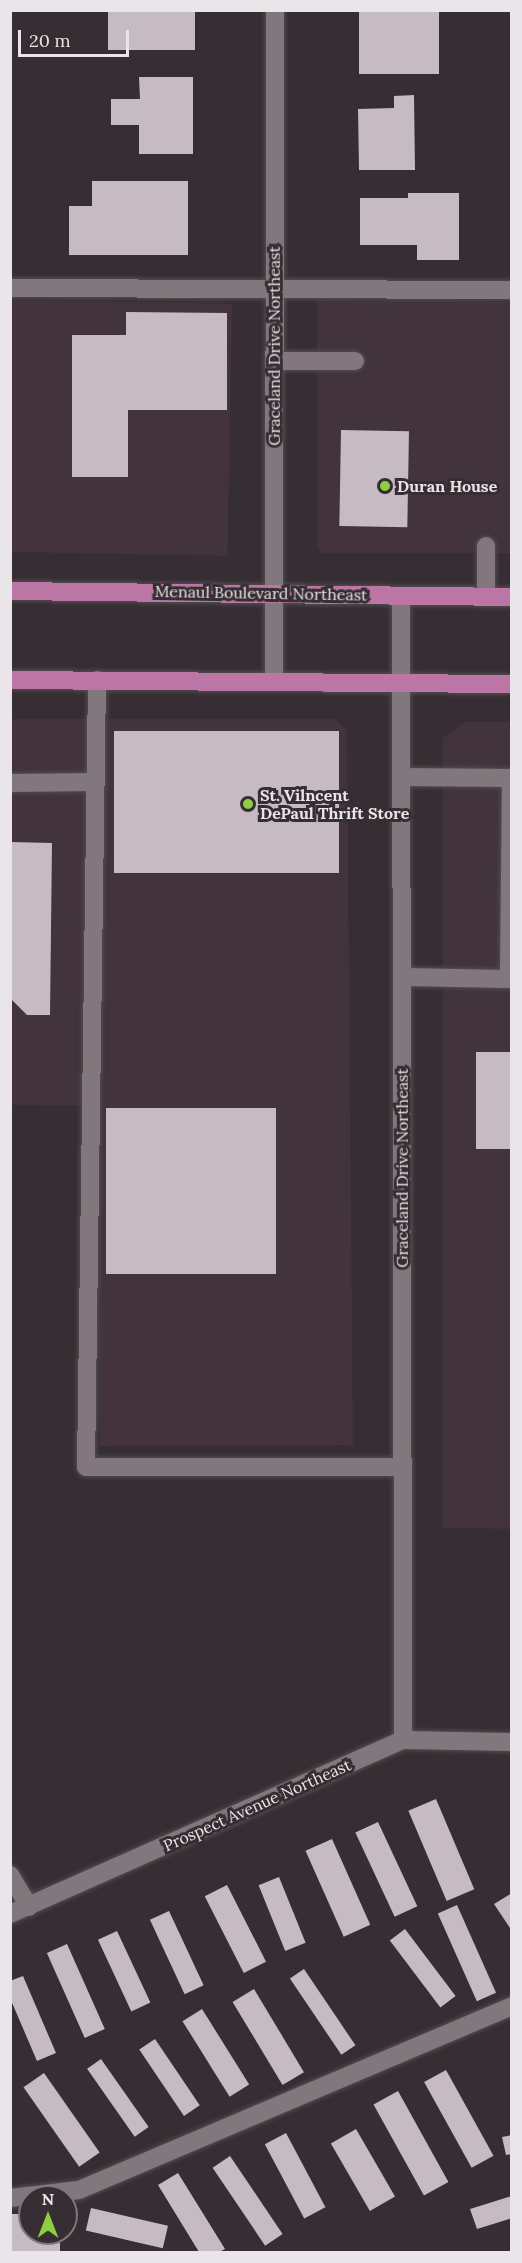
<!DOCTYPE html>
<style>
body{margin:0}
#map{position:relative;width:522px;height:2263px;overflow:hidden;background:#362e33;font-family:Lora,serif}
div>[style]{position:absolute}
.built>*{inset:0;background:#42333c;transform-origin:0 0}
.building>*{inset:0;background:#c6bbc2;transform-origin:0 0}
.roads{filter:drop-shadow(0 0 2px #534c50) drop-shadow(0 0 2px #534c50)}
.minor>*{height:18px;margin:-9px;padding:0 9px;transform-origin:9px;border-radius:9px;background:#81777d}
.major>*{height:18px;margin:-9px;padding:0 9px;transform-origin:9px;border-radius:9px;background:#bc76a6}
.dots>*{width:16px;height:16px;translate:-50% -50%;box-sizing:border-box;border:3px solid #362e33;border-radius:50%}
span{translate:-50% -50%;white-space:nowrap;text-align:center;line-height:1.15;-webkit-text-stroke:6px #362e33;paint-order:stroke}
.street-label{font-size:16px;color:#eae5e8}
.poi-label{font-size:16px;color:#eae5e8;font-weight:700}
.left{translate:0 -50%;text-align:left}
.frame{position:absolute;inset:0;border:12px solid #eae5e8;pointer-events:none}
.north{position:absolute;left:18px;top:2185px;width:60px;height:60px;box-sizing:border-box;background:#362e33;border:2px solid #7e777b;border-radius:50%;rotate:0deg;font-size:16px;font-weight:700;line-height:24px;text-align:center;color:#eae5e8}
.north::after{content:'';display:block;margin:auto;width:21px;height:27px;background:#8fcd42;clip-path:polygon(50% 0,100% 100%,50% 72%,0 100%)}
.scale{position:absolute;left:18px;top:30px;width:111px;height:27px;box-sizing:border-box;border:3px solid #eae5e8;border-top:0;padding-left:8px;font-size:18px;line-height:21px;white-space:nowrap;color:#eae5e8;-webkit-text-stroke:4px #362e33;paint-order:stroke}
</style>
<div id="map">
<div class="built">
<i style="left:11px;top:300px;width:221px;height:252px;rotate:1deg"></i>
<i style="clip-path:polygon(317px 300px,511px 302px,511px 553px,322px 553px,317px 547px)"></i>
<i style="clip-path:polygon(11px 719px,335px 719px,347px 730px,353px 1445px,100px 1446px,96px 1106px,11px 1105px)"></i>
<i style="clip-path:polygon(464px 722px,511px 722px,511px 1529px,443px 1528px,443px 738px)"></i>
</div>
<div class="building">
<i style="left:108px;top:10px;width:87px;height:40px"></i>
<i style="left:359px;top:10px;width:80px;height:64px"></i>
<i style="clip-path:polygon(139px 77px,193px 77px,193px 154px,139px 154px,139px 125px,111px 125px,111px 99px,140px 99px)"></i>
<i style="clip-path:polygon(414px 95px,415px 170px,359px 170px,358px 109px,394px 108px,394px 96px)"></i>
<i style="clip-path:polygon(92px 181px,188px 181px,188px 255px,69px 255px,69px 206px,92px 206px)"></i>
<i style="clip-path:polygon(408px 193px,459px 193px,459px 260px,417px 260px,417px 245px,360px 245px,360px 198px,408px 198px)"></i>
<i style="clip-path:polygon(126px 312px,227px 313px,227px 410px,128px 410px,128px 477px,72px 477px,72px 335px,126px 335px)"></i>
<i style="left:341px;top:430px;width:68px;height:96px;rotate:1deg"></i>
<i style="left:114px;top:731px;width:225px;height:142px"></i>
<i style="clip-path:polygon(10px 842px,52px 843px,50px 1015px,27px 1015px,10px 998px)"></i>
<i style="left:476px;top:1052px;width:36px;height:97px"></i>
<i style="left:106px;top:1108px;width:170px;height:166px"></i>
<i style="left:436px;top:1799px;width:98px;height:30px;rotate:67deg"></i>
<i style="left:378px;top:1822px;width:93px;height:25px;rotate:65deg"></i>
<i style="left:332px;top:1839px;width:94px;height:29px;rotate:66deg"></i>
<i style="left:279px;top:1877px;width:71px;height:22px;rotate:68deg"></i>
<i style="left:227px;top:1885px;width:86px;height:25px;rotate:63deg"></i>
<i style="clip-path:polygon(512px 1893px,512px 1931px,494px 1904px)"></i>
<i style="left:457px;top:1905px;width:96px;height:21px;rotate:66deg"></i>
<i style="left:169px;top:1911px;width:82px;height:21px;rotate:65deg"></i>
<i style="left:405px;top:1929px;width:84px;height:19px;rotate:53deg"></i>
<i style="left:117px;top:1931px;width:79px;height:21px;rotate:65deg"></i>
<i style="left:67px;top:1944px;width:93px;height:22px;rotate:66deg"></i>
<i style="left:304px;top:1969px;width:92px;height:17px;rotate:56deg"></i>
<i style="clip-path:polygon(23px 1976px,56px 2053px,37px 2061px,10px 1998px,10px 1981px)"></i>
<i style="left:254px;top:1989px;width:97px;height:25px;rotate:59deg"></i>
<i style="left:202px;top:2009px;width:89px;height:23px;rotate:58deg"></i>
<i style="left:155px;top:2039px;width:80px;height:19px;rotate:56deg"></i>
<i style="left:101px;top:2059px;width:83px;height:17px;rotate:55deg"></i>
<i style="left:446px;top:2070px;width:98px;height:25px;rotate:61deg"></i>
<i style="left:44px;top:2073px;width:97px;height:25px;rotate:55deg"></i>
<i style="left:398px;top:2091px;width:104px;height:28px;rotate:61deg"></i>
<i style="left:356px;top:2129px;width:78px;height:29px;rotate:60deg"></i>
<i style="left:286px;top:2133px;width:84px;height:24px;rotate:62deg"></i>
<i style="clip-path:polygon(512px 2135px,512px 2154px,506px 2155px,502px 2137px)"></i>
<i style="left:230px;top:2156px;width:94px;height:21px;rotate:56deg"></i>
<i style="clip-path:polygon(178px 2173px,225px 2249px,219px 2252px,199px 2252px,158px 2185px)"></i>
<i style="clip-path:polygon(512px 2196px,512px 2218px,477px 2229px,470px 2209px)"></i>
<i style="left:91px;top:2208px;width:79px;height:23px;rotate:13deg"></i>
<i style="clip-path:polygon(10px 2214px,30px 2214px,30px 2233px,60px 2233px,60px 2252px,10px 2252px)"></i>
</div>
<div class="roads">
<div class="minor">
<i style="left:10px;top:288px;width:502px;rotate:0.23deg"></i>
<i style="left:274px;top:361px;width:81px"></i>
<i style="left:401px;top:596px;width:1144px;rotate:89.9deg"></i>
<i style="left:486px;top:597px;width:51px;rotate:-90deg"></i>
<i style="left:97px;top:680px;width:787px;rotate:90.8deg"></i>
<i style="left:86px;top:1467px;width:317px"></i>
<i style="left:274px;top:682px;width:672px;rotate:-89.91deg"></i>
<i style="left:401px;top:777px;width:110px;rotate:0.5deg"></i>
<i style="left:511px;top:778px;width:201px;rotate:90.6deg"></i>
<i style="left:509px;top:979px;width:107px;rotate:-178.9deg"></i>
<i style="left:10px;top:783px;width:85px;rotate:-0.7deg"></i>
<i style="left:10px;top:1875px;width:37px;rotate:59deg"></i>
<i style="left:10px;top:1914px;width:430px;rotate:-23.9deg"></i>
<i style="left:403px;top:1740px;width:109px;rotate:1.1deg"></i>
<i style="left:10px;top:2198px;width:69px;rotate:-6.6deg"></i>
<i style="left:79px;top:2190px;width:470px;rotate:-23deg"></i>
</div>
<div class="major">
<i style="left:10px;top:591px;width:502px;rotate:0.68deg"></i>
<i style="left:10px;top:680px;width:502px;rotate:0.46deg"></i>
</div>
</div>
<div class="dots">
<i style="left:385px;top:486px;background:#8fcd42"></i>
<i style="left:248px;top:804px;background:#8fcd42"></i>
</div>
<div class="street-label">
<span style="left:274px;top:346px;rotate:-90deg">Graceland Drive Northeast</span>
<span style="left:261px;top:593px;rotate:1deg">Menaul Boulevard Northeast</span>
<span style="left:402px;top:1168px;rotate:-90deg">Graceland Drive Northeast</span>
<span style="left:257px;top:1805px;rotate:-24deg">Prospect Avenue Northeast</span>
</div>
<div class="poi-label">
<span class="left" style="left:397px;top:486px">Duran House</span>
<span class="left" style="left:260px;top:804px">St. Vilncent<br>DePaul Thrift Store</span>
</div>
<div class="frame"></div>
<div class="north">N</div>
<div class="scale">20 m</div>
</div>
